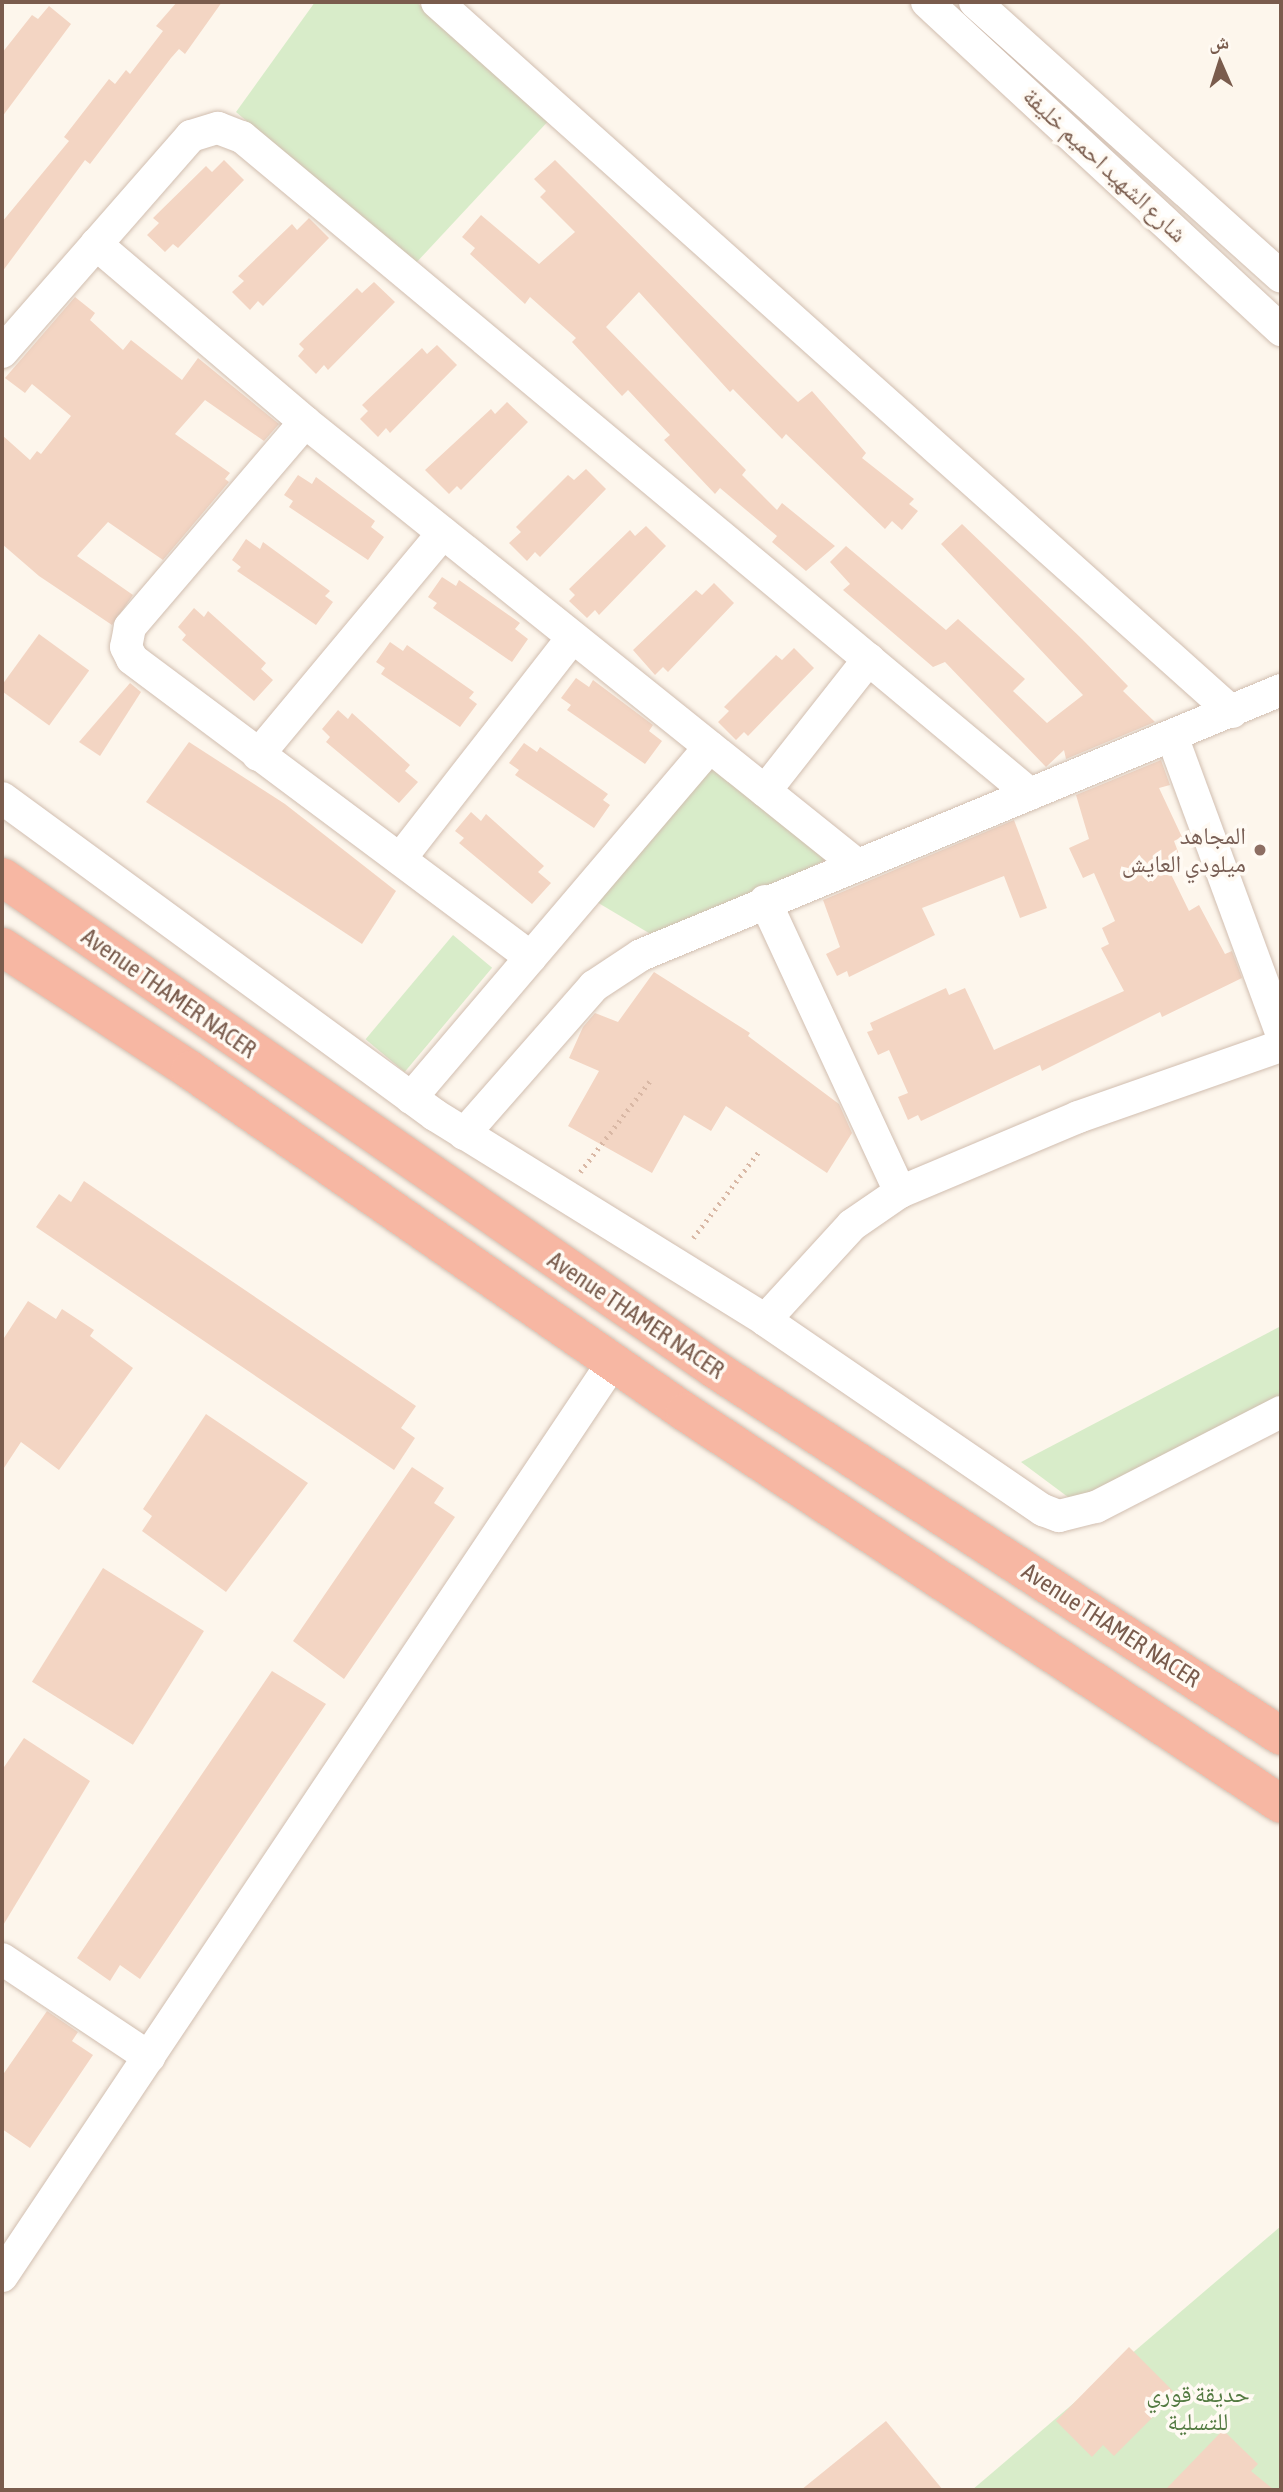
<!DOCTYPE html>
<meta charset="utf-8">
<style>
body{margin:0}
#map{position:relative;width:1283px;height:2492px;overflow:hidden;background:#fdf6ec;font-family:"Asap Condensed","Noto Naskh Arabic",sans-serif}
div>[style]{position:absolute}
.green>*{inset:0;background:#d8ecc9;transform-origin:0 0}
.building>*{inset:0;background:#f3d5c3;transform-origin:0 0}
.path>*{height:4.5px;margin-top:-2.25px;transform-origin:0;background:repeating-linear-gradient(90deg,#d9b8a5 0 2px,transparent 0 7px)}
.roads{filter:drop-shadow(0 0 2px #d1beb0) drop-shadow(0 0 2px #d1beb0)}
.minor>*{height:32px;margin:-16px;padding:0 16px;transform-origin:16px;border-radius:16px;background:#fff}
.highway>*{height:38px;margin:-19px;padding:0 19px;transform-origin:19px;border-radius:19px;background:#f7b7a3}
.dots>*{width:19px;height:19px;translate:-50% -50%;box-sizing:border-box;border:4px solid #fffaf3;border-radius:50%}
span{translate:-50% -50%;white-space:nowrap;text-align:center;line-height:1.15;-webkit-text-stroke:7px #fffaf3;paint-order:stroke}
.street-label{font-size:24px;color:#7a5c4d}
.education-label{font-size:24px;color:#785e54}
.right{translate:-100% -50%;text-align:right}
.park-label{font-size:24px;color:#537a41}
.frame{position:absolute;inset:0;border:4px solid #7a5c4d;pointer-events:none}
.north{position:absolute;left:1185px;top:28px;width:70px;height:70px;-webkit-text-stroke:5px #fffaf3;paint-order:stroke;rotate:357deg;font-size:19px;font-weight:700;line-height:28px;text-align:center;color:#7a5c4d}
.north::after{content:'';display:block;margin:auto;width:24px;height:32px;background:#7a5c4d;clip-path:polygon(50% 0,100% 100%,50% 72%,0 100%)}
</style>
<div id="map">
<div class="green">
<i style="clip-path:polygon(315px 2px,416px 2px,552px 117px,415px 264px,236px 112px)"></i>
<i style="clip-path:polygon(710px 757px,833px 856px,664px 942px,585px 895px)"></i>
<i style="left:453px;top:935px;width:51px;height:136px;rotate:40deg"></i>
<i style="clip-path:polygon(1281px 1326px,1281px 1399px,1076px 1503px,1021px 1462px)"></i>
<i style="clip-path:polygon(1281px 2226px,1281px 2490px,972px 2490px)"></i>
</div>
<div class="building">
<i style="clip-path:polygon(177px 2px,222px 2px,185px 54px,179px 49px,171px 58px,90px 164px,85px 160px,2px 272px,2px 222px,69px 141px,64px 137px,109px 79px,115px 84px,126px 70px,130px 74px,163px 31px,156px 26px)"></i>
<i style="clip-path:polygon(49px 6px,71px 24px,2px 117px,2px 53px,32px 15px,38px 19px)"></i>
<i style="clip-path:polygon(224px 160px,244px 180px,178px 248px,173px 244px,165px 252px,147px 235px,159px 223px,153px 218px,206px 166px,212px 172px)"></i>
<i style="clip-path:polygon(555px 160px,798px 402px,812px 391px,866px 453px,862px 458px,914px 499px,909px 504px,918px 511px,902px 530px,892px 521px,885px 529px,786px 434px,782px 439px,733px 389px,730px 392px,639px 292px,606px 327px,746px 470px,742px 475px,777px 510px,782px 503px,835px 546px,806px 571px,772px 542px,777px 536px,733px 499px,720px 488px,715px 494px,664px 440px,670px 435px,628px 390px,622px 396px,572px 342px,576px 338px,530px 297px,525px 304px,470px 254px,475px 248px,462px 237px,481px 215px,539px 264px,575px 232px,540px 197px,546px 191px,534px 179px)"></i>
<i style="clip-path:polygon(309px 218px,329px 238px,263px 306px,258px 301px,250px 310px,232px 292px,244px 281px,238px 276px,292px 224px,297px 230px)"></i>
<i style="clip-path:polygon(374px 282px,395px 302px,328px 370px,324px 365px,316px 374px,298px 356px,304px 349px,299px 344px,357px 288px,362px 293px)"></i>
<i style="clip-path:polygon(75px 297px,95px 313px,90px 320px,123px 350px,131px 340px,182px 380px,198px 358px,279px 424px,264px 441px,205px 400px,175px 434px,230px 473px,225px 479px,229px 482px,163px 560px,108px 522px,77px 556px,133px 595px,112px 625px,39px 576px,2px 544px,2px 435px,30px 460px,37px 451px,41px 454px,71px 416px,32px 384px,25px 393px,5px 378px)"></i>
<i style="clip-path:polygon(437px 345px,457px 365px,390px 433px,386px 428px,378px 437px,360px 419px,368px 411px,362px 405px,422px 348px,427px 354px)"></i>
<i style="clip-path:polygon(507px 402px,528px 422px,461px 490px,457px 486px,449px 494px,425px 470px,491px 409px,495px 414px)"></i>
<i style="clip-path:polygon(586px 469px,606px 489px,540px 557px,535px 552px,527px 561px,509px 543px,521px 532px,516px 527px,568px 475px,574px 480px)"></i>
<i style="clip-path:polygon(298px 475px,312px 484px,316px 477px,375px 521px,371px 527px,384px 537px,368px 560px,289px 507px,293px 501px,284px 495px)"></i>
<i style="clip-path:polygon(962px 524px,1082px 639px,1128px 686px,1123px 691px,1155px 722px,1066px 759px,1064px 750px,1046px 767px,945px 662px,933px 667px,843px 590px,850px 584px,830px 562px,846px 546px,946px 630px,958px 619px,1025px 679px,1013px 691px,1047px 723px,1083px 695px,941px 544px)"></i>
<i style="clip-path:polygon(646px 526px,666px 546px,599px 615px,595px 610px,587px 618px,569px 601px,575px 595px,569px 589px,630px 530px,635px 536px)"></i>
<i style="clip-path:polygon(246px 539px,260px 549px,263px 542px,330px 591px,325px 596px,333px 602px,316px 625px,237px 571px,241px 567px,232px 560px)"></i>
<i style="clip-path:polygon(442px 577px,456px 586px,459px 580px,520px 623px,515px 629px,528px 639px,512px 662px,433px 608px,437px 603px,428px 597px)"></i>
<i style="clip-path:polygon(714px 583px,734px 603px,668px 672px,663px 667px,655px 675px,633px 650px,696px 590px,702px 595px)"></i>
<i style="clip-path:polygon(194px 608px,204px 617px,208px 611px,266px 663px,261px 669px,273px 680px,254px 701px,182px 640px,186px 635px,178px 627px)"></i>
<i style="left:39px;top:634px;width:62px;height:68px;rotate:36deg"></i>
<i style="clip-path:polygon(390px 642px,403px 651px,407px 645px,474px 692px,469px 698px,477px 704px,460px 727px,381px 674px,385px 668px,376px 662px)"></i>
<i style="clip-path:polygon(794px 648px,814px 668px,748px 736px,744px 732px,736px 740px,718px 722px,729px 711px,724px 707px,776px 655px,782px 660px)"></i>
<i style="clip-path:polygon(576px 678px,589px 687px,593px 680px,653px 725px,649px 731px,662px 741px,645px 764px,567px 710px,571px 705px,561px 698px)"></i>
<i style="clip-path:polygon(130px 683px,141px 692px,100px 756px,79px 742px)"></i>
<i style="clip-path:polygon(338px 710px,348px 719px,352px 713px,410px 765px,405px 771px,418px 782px,399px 803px,326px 742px,330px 737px,322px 729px)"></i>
<i style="clip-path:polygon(189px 742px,285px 804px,396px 891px,362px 944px,146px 802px)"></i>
<i style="clip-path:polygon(524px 743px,537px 752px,540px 747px,608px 794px,603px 800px,610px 805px,594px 828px,515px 775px,519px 770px,509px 763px)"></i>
<i style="clip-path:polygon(1161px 760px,1170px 785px,1159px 788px,1182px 837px,1174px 841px,1180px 857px,1166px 864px,1189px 911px,1199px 905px,1225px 954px,1232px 951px,1242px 978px,1162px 1017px,1160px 1012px,1042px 1071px,1040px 1065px,921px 1121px,918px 1115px,908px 1120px,898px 1097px,908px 1093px,889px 1050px,878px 1055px,867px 1032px,873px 1030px,870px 1023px,946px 988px,949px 995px,965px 988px,994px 1050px,1124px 991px,1101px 948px,1109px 944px,1102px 928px,1115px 921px,1094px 873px,1083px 878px,1069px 848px,1089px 839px,1076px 795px)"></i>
<i style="clip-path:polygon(471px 812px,481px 821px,486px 814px,544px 866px,538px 872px,551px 883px,532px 904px,459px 843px,464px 838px,455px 831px)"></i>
<i style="clip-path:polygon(1014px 820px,1047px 908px,1020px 918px,1004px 876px,922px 908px,935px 935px,849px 977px,847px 971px,837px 976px,826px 954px,840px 947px,823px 900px)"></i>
<i style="clip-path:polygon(654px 972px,750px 1033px,748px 1036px,839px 1104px,852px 1133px,827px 1173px,726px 1106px,711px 1131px,684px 1115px,652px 1173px,568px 1126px,599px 1071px,569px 1058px,583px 1027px,595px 1013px,618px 1022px)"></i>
<i style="clip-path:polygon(84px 1181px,416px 1406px,401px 1428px,415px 1438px,394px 1470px,36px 1227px,59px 1194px,71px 1202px)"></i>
<i style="clip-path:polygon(28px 1301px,56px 1319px,62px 1309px,94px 1330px,90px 1336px,133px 1368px,59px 1470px,21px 1442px,2px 1471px,2px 1341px)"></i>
<i style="clip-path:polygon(206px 1414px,308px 1483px,226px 1592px,142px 1531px,152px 1516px,143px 1509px)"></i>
<i style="clip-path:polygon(412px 1467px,444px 1488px,434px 1503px,455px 1517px,344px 1679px,293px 1641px)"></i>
<i style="left:103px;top:1568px;width:119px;height:134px;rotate:32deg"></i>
<i style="clip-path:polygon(272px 1671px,326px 1704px,140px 1979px,120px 1965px,110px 1981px,77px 1958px)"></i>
<i style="clip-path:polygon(24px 1738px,90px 1781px,2px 1927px,2px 1770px)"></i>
<i style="clip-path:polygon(47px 2011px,78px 2032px,72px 2041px,93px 2055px,30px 2148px,2px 2129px,2px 2076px)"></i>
<i style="clip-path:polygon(1129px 2347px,1176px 2394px,1114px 2456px,1103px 2445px,1092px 2457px,1056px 2421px)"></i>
<i style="clip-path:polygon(886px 2421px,943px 2490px,801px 2490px)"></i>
<i style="clip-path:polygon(1223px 2430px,1258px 2464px,1251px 2471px,1274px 2490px,1165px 2490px)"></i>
</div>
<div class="path">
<i style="left:580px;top:1172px;width:118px;rotate:-52.5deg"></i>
<i style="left:693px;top:1238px;width:111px;rotate:-52.7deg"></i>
</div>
<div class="roads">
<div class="minor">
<i style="left:437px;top:2px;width:1066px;rotate:41.77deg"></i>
<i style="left:927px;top:2px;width:483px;rotate:42.8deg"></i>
<i style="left:975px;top:2px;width:411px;rotate:41.9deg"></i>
<i style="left:96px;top:244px;width:275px;rotate:40.4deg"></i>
<i style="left:305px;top:422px;width:706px;rotate:38.74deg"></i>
<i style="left:2px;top:352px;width:287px;rotate:-48.8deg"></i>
<i style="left:191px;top:136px;width:28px;rotate:-17deg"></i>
<i style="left:218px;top:128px;width:26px;rotate:21deg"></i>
<i style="left:242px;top:137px;width:1026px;rotate:39.82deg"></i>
<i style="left:305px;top:422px;width:270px;rotate:130.5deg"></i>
<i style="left:130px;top:627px;width:20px;rotate:101deg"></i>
<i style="left:126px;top:647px;width:13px;rotate:63deg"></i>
<i style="left:132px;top:659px;width:498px;rotate:36.8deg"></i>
<i style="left:1172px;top:736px;width:315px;rotate:69.8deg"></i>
<i style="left:258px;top:755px;width:289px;rotate:-50.2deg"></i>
<i style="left:765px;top:791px;width:168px;rotate:-51.8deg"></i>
<i style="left:2px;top:798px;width:537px;rotate:36.21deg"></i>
<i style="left:435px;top:1115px;width:388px;rotate:31.8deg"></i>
<i style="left:765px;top:1320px;width:337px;rotate:34.4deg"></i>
<i style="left:1043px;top:1510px;width:17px;rotate:21deg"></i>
<i style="left:1059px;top:1516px;width:38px;rotate:-14deg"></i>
<i style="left:1096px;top:1507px;width:208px;rotate:-27.2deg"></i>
<i style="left:400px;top:859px;width:281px;rotate:-52.1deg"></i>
<i style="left:765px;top:901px;width:321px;rotate:65.1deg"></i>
<i style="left:411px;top:1098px;width:461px;rotate:-49.6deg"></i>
<i style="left:464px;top:1134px;width:197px;rotate:-48.7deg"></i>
<i style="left:594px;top:986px;width:56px;rotate:-33.4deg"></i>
<i style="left:641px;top:955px;width:693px;rotate:-22.49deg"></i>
<i style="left:765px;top:1320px;width:129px;rotate:-47.5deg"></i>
<i style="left:852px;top:1225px;width:58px;rotate:-34.5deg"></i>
<i style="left:900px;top:1192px;width:193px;rotate:-22.8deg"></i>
<i style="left:1078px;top:1117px;width:215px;rotate:-19.3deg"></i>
<i style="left:2px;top:1959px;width:177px;rotate:33.7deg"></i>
<i style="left:2px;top:2276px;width:1099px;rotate:-56.24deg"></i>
</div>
<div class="highway">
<i style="left:2px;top:877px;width:868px;rotate:34.62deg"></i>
<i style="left:716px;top:1370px;width:673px;rotate:32.93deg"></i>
<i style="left:2px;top:947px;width:225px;rotate:33.2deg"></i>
<i style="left:190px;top:1070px;width:602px;rotate:34.64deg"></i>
<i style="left:685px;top:1412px;width:713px;rotate:33.33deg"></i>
</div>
</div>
<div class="dots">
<i style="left:1260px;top:850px;background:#8d6e63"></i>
</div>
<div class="street-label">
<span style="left:1105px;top:165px;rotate:43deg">شارع الشهيد احميم خليفة</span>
<span style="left:169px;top:993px;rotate:35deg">Avenue THAMER NACER</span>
<span style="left:636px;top:1315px;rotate:34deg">Avenue THAMER NACER</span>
<span style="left:1111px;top:1625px;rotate:33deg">Avenue THAMER NACER</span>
</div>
<div class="education-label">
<span class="right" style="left:1246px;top:850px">المجاهد<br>ميلودي العايش</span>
</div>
<div class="park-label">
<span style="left:1198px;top:2408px">حديقة قوري<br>للتسلية</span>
</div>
<div class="frame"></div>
<div class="north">ش</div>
</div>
